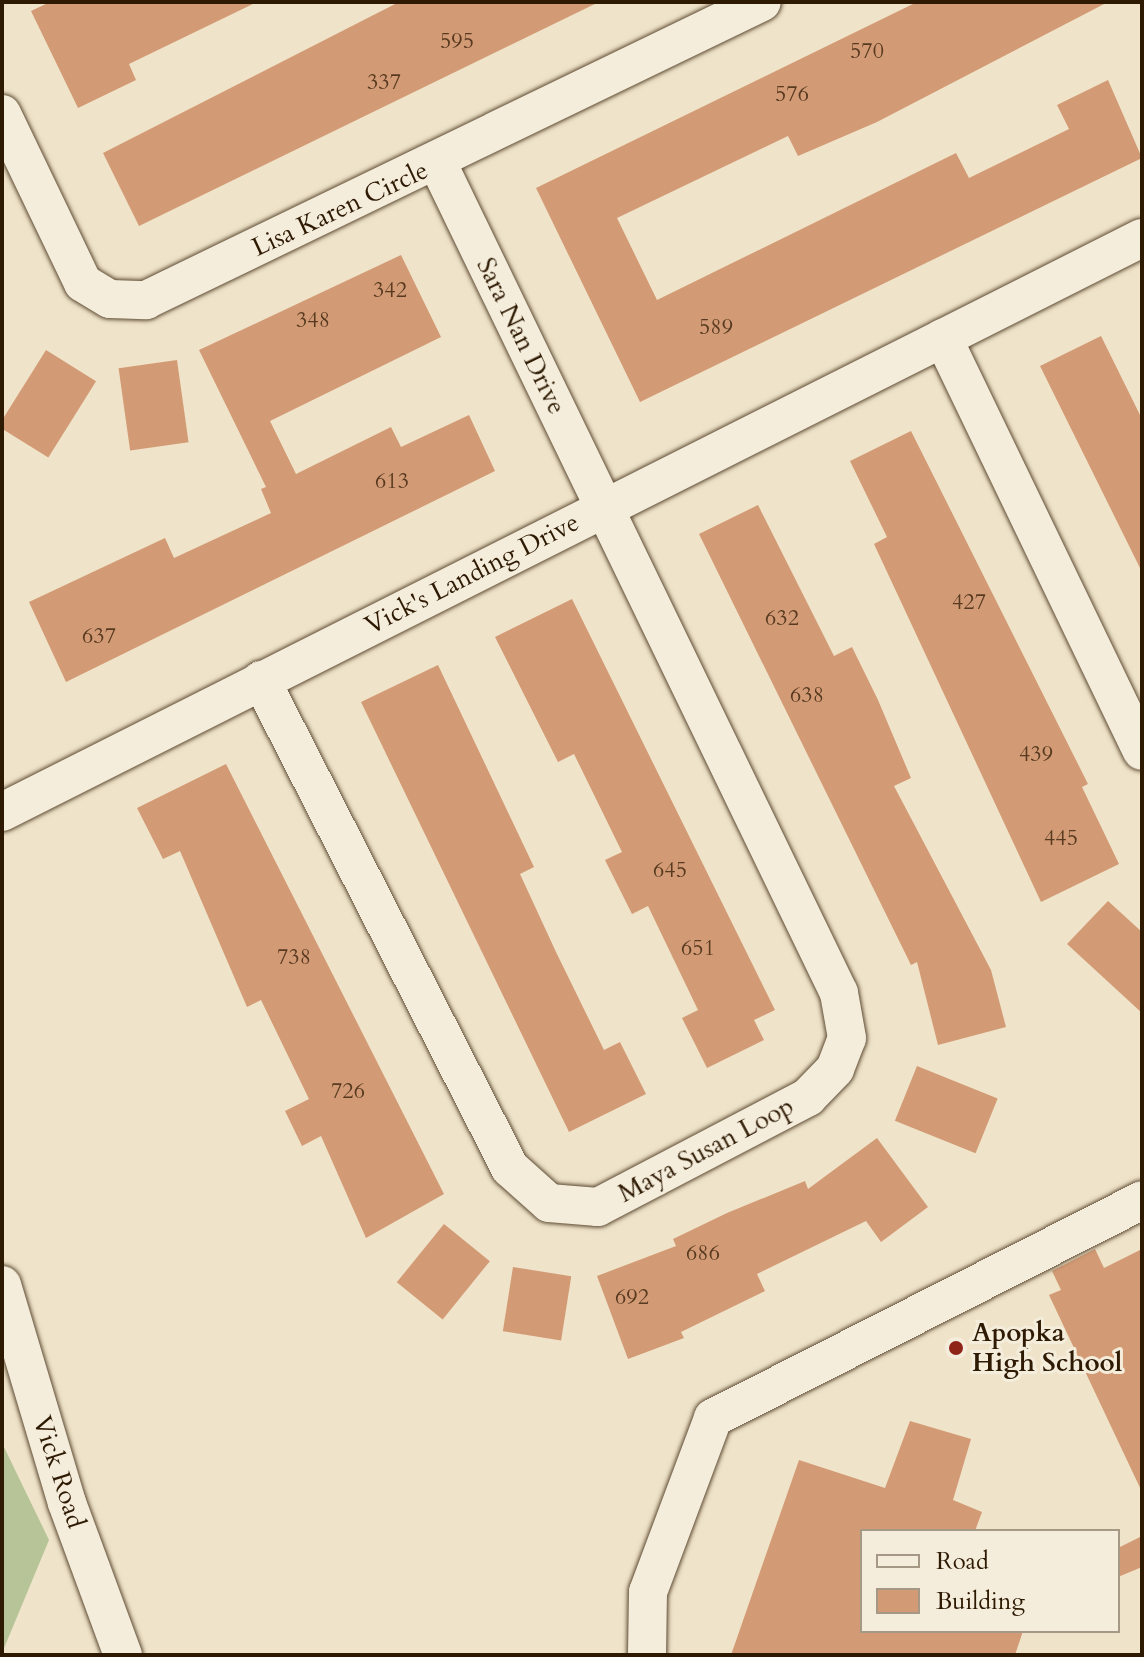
<!DOCTYPE html>
<style>
body{margin:0}
#map{position:relative;width:1144px;height:1657px;overflow:hidden;background:#efe3c9;font-family:Cardo,serif}
div>[style]{position:absolute}
.green>*{inset:0;background:#b6c498}
.building>*{inset:0;background:#d39b75;transform-origin:0 0}
.roads{filter:drop-shadow(0 0 2px #5e4c34) drop-shadow(0 0 2px #5e4c34)}
.minor>*{height:38px;margin:-19px;padding:0 19px;transform-origin:19px;border-radius:19px;background:#f5eddc}
.dots>*{width:22px;height:22px;translate:-50% -50%;box-sizing:border-box;border:4px solid #f5eddc;border-radius:50%}
span{translate:-50% -50%;white-space:nowrap;text-align:center;line-height:1.15;-webkit-text-stroke:6px #f5eddc;paint-order:stroke}
.number-label{font-size:22px;color:#573a20}
.number-label span{-webkit-text-stroke-width:0}
.street-label{font-size:26px;color:#2e1a03}
.poi-label{font-size:26px;color:#2e1a03;font-weight:700}
.left{translate:0 -50%;text-align:left}
.frame{position:absolute;inset:0;border:4px solid #2e1a03;pointer-events:none}
.legend{position:absolute;left:860px;top:1529px;width:260px;height:104px;box-sizing:border-box;background:#f5eddc;border:2px solid #a59985;margin:0;padding:10px 14px;list-style:none;font-size:24px;color:#2e1a03}
.legend li{display:flex;align-items:center;gap:16px;height:40px}
.legend b{width:40px;border:2px solid #a59985}
</style>
<div id="map">
<div class="green">
<i style="clip-path:polygon(2px 1443px,49px 1540px,2px 1653px)"></i>
</div>
<div class="building">
<i style="clip-path:polygon(50px 2px,257px 2px,129px 64px,136px 80px,78px 108px,31px 11px)"></i>
<i style="clip-path:polygon(399px 2px,599px 2px,139px 226px,103px 153px)"></i>
<i style="clip-path:polygon(917px 2px,1108px 2px,877px 122px,798px 156px,788px 136px,617px 218px,657px 300px,956px 153px,969px 178px,1069px 129px,1057px 105px,1108px 80px,1142px 158px,640px 402px,536px 188px)"></i>
<i style="clip-path:polygon(401px 255px,441px 337px,270px 421px,296px 474px,391px 427px,401px 447px,469px 415px,495px 471px,66px 682px,29px 602px,165px 538px,174px 558px,271px 513px,261px 489px,266px 487px,199px 350px)"></i>
<i style="clip-path:polygon(1101px 336px,1142px 419px,1142px 572px,1040px 366px)"></i>
<i style="left:46px;top:350px;width:59px;height:90px;rotate:32deg"></i>
<i style="left:177px;top:360px;width:83px;height:59px;rotate:82deg"></i>
<i style="clip-path:polygon(911px 431px,1088px 784px,1082px 787px,1119px 864px,1041px 902px,874px 544px,887px 537px,850px 461px)"></i>
<i style="clip-path:polygon(758px 505px,834px 656px,852px 647px,878px 700px,911px 778px,894px 786px,991px 970px,1006px 1027px,938px 1045px,917px 962px,911px 965px,699px 534px)"></i>
<i style="clip-path:polygon(572px 599px,775px 1010px,754px 1020px,764px 1040px,707px 1068px,682px 1018px,698px 1010px,648px 906px,632px 914px,605px 860px,622px 852px,574px 754px,558px 762px,495px 637px)"></i>
<i style="clip-path:polygon(438px 665px,534px 867px,520px 874px,556px 952px,604px 1050px,620px 1042px,646px 1094px,569px 1132px,361px 702px)"></i>
<i style="clip-path:polygon(226px 764px,444px 1194px,366px 1238px,321px 1136px,302px 1146px,285px 1111px,309px 1099px,261px 1000px,247px 1007px,180px 851px,163px 859px,137px 808px)"></i>
<i style="clip-path:polygon(1108px 901px,1142px 932px,1142px 1013px,1067px 944px)"></i>
<i style="left:917px;top:1066px;width:87px;height:59px;rotate:22deg"></i>
<i style="clip-path:polygon(877px 1138px,928px 1207px,881px 1242px,866px 1221px,757px 1274px,765px 1291px,681px 1332px,684px 1338px,628px 1359px,597px 1276px,676px 1246px,673px 1239px,727px 1213px,805px 1181px,808px 1189px)"></i>
<i style="left:444px;top:1224px;width:59px;height:75px;rotate:39deg"></i>
<i style="clip-path:polygon(1095px 1249px,1104px 1268px,1142px 1249px,1142px 1492px,1049px 1295px,1061px 1290px,1052px 1271px)"></i>
<i style="left:513px;top:1267px;width:59px;height:65px;rotate:9deg"></i>
<i style="clip-path:polygon(910px 1421px,971px 1439px,953px 1500px,982px 1512px,975px 1531px,862px 1531px,862px 1631px,1023px 1631px,1015px 1655px,731px 1655px,799px 1460px,885px 1488px)"></i>
<i style="clip-path:polygon(1142px 1536px,1142px 1567px,1118px 1577px,1118px 1548px)"></i>
</div>
<div class="roads">
<div class="minor">
<i style="left:2px;top:114px;width:187px;rotate:64.4deg"></i>
<i style="left:83px;top:283px;width:31px;rotate:31deg"></i>
<i style="left:110px;top:299px;width:36px;rotate:2deg"></i>
<i style="left:146px;top:300px;width:684px;rotate:-25.82deg"></i>
<i style="left:943px;top:338px;width:458px;rotate:64.3deg"></i>
<i style="left:261px;top:680px;width:548px;rotate:62.97deg"></i>
<i style="left:510px;top:1168px;width:52px;rotate:41.9deg"></i>
<i style="left:549px;top:1203px;width:49px;rotate:4.7deg"></i>
<i style="left:598px;top:1207px;width:237px;rotate:-27.6deg"></i>
<i style="left:808px;top:1097px;width:39px;rotate:-46deg"></i>
<i style="left:835px;top:1069px;width:33px;rotate:-69deg"></i>
<i style="left:847px;top:1038px;width:46px;rotate:-100.1deg"></i>
<i style="left:839px;top:993px;width:921px;rotate:-115.81deg"></i>
<i style="left:2px;top:812px;width:1276px;rotate:-26.73deg"></i>
<i style="left:2px;top:1285px;width:227px;rotate:73.4deg"></i>
<i style="left:67px;top:1503px;width:162px;rotate:69.8deg"></i>
<i style="left:647px;top:1655px;width:63px;rotate:-89.1deg"></i>
<i style="left:648px;top:1592px;width:186px;rotate:-69.5deg"></i>
<i style="left:713px;top:1418px;width:481px;rotate:-26.9deg"></i>
</div>
</div>
<div class="dots">
<i style="left:956px;top:1348px;background:#8f2418"></i>
</div>
<div class="number-label">
<span style="left:457px;top:42px">595</span>
<span style="left:867px;top:52px">570</span>
<span style="left:384px;top:83px">337</span>
<span style="left:792px;top:95px">576</span>
<span style="left:390px;top:291px">342</span>
<span style="left:313px;top:321px">348</span>
<span style="left:716px;top:328px">589</span>
<span style="left:392px;top:482px">613</span>
<span style="left:969px;top:603px">427</span>
<span style="left:782px;top:619px">632</span>
<span style="left:99px;top:637px">637</span>
<span style="left:807px;top:696px">638</span>
<span style="left:1036px;top:755px">439</span>
<span style="left:1061px;top:839px">445</span>
<span style="left:670px;top:871px">645</span>
<span style="left:698px;top:949px">651</span>
<span style="left:294px;top:958px">738</span>
<span style="left:348px;top:1092px">726</span>
<span style="left:703px;top:1254px">686</span>
<span style="left:632px;top:1298px">692</span>
</div>
<div class="street-label">
<span style="left:340px;top:209px;rotate:-25deg">Lisa Karen Circle</span>
<span style="left:521px;top:336px;rotate:64deg">Sara Nan Drive</span>
<span style="left:472px;top:574px;rotate:-27deg">Vick's Landing Drive</span>
<span style="left:706px;top:1150px;rotate:-28deg">Maya Susan Loop</span>
<span style="left:59px;top:1472px;rotate:72deg">Vick Road</span>
</div>
<div class="poi-label">
<span class="left" style="left:972px;top:1348px">Apopka<br>High School</span>
</div>
<div class="frame"></div>
<ul class="legend">
<li><b style="height:10px;background:#f5eddc"></b>Road</li>
<li><b style="height:22px;background:#d39b75"></b>Building</li>
</ul>
</div>
